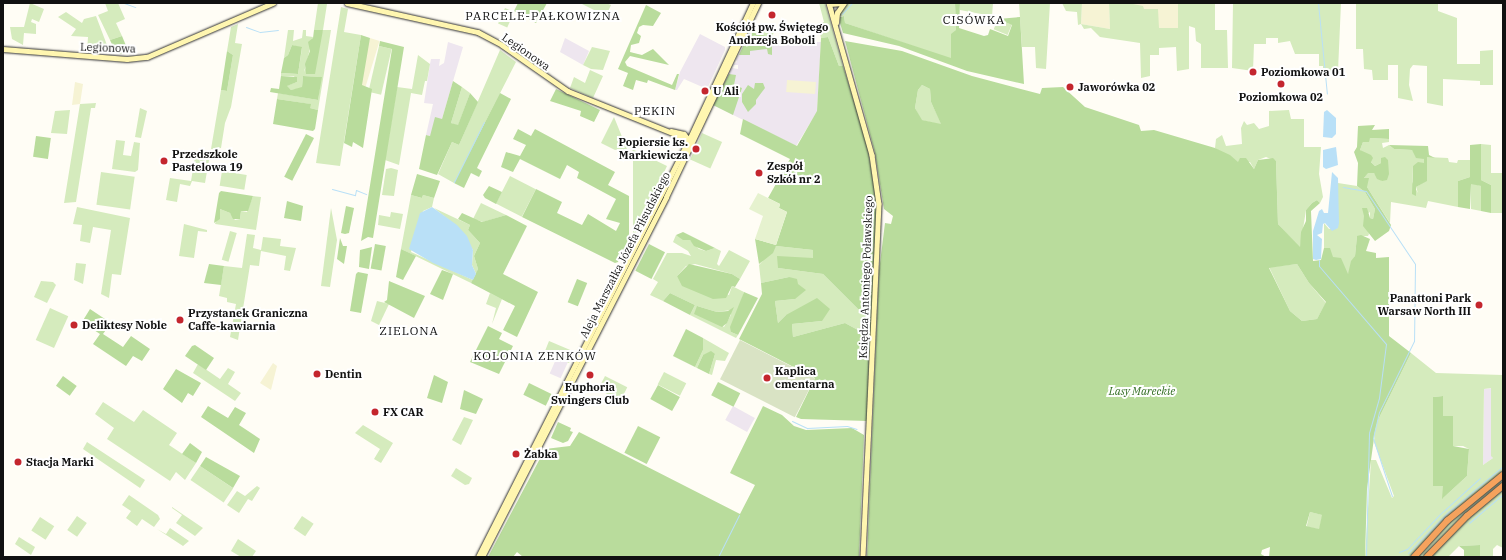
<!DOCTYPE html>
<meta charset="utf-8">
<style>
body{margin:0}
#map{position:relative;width:1506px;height:560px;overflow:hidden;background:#fffdf5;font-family:"IBM Plex Serif",serif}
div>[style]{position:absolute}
.industrial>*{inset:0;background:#eee6ef;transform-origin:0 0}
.farmland>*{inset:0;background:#f6f3d4;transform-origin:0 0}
.green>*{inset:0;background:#d5ebbd;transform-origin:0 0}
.forest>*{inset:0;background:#b9dc9c;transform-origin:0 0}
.cemetery>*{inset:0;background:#d9e3c4;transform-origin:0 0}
.pitch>*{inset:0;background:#e6f2cf}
.water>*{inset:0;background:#b9e0f7}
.stream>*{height:1px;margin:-0.5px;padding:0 0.5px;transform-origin:0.5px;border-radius:0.5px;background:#b9e0f7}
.roads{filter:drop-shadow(0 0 1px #333) drop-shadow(0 0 1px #333)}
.secondary>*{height:4.5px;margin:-2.25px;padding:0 2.25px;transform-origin:2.25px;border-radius:2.25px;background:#fff6b0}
.highway>*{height:5.5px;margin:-2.75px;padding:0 2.75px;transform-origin:2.75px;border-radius:2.75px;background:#f5a25d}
.dots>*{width:11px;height:11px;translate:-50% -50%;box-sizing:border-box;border:2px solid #fff;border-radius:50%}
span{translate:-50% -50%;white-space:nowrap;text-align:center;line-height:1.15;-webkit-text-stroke:4px #fff;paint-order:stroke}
.poi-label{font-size:11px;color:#111;font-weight:700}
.left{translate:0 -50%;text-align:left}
.right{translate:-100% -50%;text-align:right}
.street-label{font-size:11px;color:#111}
.park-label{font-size:11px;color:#2f6b1f;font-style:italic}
.neighbourhood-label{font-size:12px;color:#111;letter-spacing:1px}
.frame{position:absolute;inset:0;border:4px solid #111;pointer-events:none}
</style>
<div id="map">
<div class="industrial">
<i style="clip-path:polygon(700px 34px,725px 47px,725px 50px,707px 89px,684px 79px,677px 90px,675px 90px,680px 72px)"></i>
<i style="clip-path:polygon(565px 38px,589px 51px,583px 65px,560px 52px)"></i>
<i style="clip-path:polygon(448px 42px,463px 47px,442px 119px,430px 136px,426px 135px,433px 104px,424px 103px,430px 64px,431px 59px,440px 59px,439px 66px,444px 63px)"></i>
<i style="clip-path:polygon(787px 42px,821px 42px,817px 112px,796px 146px,713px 105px,732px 68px,738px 69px,738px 65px,733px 65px,737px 62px,736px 59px,743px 47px)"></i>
<i style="left:557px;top:357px;width:12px;height:18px;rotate:24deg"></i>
<i style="clip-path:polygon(1492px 388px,1491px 455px,1493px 458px,1483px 465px,1484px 389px)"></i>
<i style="left:733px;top:406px;width:25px;height:16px;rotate:29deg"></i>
</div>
<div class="farmland">
<i style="clip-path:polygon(1082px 3px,1109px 3px,1110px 29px,1081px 24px)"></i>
<i style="clip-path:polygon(1128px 3px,1178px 3px,1179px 28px,1159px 28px,1143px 9px)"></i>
<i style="left:370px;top:38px;width:10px;height:48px;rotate:17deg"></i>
<i style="left:787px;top:80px;width:29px;height:12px;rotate:4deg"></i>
<i style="clip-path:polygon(75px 82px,83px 84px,80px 104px,72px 105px)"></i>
<i style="clip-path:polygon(273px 363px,277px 366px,271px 390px,260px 383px)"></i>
</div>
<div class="green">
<i style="clip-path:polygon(30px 3px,44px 9px,39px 22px,32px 19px,31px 22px,36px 24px,36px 34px,24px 33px,23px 45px,12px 39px,10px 27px,24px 27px)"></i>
<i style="clip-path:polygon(105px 3px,118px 3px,125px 19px,116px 23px,122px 36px,110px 40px,98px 15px,108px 11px)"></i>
<i style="clip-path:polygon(318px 3px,327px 4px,323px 30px,331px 30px,318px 110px,310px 108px,310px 104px,277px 99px,278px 93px,318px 100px,321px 77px,303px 76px,302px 88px,291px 90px,286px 86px,297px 82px,294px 76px,281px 76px,281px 73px,298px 74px,302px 48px,292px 45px,288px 55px,284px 58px,288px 30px,294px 30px,293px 41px,302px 38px,303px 30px,306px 30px,306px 36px,313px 37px,304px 72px,323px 30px,314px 30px)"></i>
<i style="clip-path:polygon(606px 3px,611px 5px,606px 16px,582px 4px)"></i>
<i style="clip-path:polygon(819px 3px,825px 3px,843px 66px,839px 66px,828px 37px,821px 38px,818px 23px,824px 22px)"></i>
<i style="clip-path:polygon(847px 3px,955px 3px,956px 30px,951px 59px,845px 23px,844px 16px,838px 16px)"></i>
<i style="clip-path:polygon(960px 3px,993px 3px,992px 16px,960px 10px)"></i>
<i style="clip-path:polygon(1019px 3px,1050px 3px,1046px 69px,1036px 68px,1035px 47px,1022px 47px)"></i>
<i style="clip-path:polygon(1062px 3px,1082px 3px,1081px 24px,1110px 29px,1109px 3px,1128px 3px,1143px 6px,1144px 9px,1158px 9px,1159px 28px,1178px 28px,1178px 3px,1215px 3px,1215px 30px,1227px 30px,1228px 68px,1201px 68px,1201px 44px,1196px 41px,1195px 28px,1189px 26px,1189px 69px,1177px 71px,1176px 47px,1159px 48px,1159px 55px,1150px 55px,1150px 76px,1141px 78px,1140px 43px,1100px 37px,1091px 28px,1084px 29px,1081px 24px,1078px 25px,1077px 12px,1066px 11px)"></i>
<i style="clip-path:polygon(1233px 3px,1341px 3px,1338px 71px,1323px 72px,1323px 66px,1319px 66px,1319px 54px,1295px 54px,1290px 41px,1278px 43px,1278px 38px,1266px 38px,1266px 44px,1254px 44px,1253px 71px,1232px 68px)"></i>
<i style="clip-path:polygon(1356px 3px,1438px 3px,1438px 11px,1457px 18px,1457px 64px,1480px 64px,1480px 51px,1493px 50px,1493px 85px,1480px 85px,1480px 81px,1443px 79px,1443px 106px,1427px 103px,1427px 66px,1413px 65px,1410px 69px,1409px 85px,1413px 101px,1398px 98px,1398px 65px,1388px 65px,1388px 80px,1373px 80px,1372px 70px,1364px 69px,1363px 49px,1356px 49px)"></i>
<i style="clip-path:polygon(341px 7px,348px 9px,344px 32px,361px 35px,340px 166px,316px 163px)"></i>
<i style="left:505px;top:8px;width:10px;height:17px;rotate:24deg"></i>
<i style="clip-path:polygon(66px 12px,82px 23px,84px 19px,96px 16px,110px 53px,87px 52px,88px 37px,71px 36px,76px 29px,58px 17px)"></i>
<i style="left:998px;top:19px;width:15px;height:11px;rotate:23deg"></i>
<i style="clip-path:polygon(238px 24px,235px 43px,242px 44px,231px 107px,225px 123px,221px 148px,211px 149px,221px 90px,227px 91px,233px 55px,227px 51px,231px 27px)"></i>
<i style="clip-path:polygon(757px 24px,775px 28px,771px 41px,766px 40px,767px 36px,754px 33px)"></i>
<i style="left:379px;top:46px;width:13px;height:47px;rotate:13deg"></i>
<i style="clip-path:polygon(592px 47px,610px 51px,603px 70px,591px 69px,583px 65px)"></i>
<i style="clip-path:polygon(500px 50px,516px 62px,454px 183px,438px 174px,452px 142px,459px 145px)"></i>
<i style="clip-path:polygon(418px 55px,430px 64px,427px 81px,425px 81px,422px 95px,411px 93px,399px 165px,385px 160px,397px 87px,412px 89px)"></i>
<i style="clip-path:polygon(590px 70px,603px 76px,593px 98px,570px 88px,574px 77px,585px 83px)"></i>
<i style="clip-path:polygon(922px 85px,930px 89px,931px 102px,942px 125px,921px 120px,915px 108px,918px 90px)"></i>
<i style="clip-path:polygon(462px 87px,470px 93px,458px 126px,451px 123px)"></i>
<i style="clip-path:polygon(96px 103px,95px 108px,91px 108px,76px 202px,64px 203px,80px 104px)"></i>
<i style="clip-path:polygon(140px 108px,147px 111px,141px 138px,135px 137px)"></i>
<i style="clip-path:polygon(70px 110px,67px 134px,51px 133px,55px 111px)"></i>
<i style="clip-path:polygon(1289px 110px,1291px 119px,1304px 119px,1304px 147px,1321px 147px,1319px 174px,1323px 197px,1320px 203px,1317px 200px,1312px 203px,1306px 210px,1300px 248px,1278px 224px,1276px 161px,1266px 157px,1258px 160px,1254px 169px,1250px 162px,1238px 163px,1215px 148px,1216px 139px,1222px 135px,1226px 146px,1242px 144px,1241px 128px,1244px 121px,1247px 125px,1254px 123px,1259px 129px,1269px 126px,1269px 111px)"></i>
<i style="clip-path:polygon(614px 117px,629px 154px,629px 157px,619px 149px,615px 150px,601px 143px)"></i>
<i style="left:702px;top:133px;width:22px;height:29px;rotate:24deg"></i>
<i style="clip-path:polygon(1370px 138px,1389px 139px,1389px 142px,1382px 143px,1383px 148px,1389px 145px,1394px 149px,1412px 150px,1424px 159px,1424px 163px,1413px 166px,1412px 182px,1418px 193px,1416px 187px,1427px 180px,1427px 157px,1448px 158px,1449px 162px,1457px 163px,1458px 160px,1470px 160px,1470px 177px,1458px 181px,1458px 207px,1428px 201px,1426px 208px,1391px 202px,1390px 223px,1367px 187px,1364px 178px,1368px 172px,1374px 173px,1382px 181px,1381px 158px,1381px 163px,1375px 166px,1360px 150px,1363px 142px)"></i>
<i style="clip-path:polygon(116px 140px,125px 141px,123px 155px,131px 156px,134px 142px,140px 143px,138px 170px,135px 172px,112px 169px)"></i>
<i style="clip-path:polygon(1481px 144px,1491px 145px,1491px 173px,1503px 173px,1503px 213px,1491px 213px,1491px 185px,1481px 180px)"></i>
<i style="clip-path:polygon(632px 149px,667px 166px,633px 238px,633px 152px)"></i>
<i style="clip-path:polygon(196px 151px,210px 154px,205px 183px,192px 181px,190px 186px,180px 184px,177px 202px,166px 200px,170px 178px,191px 181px)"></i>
<i style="clip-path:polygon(391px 168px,398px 170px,394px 196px,382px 195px,386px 169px)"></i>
<i style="left:222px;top:171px;width:25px;height:15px;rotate:9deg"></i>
<i style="left:101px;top:172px;width:34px;height:33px;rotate:8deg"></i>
<i style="left:510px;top:176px;width:29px;height:31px;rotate:27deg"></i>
<i style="clip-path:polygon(1338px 183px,1357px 186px,1365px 192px,1375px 209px,1373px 219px,1370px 218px,1370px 212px,1364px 216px,1369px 234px,1368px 236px,1357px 236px,1355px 256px,1348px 275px,1324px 248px,1324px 223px,1329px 229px,1338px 228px)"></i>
<i style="clip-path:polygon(1471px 183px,1481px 186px,1481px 211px,1471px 209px)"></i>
<i style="clip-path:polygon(411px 195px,422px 198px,423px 195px,434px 198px,432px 207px,423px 211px,411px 252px,473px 280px,471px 283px,401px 249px)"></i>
<i style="clip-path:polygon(253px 196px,261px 197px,256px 230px,215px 224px,220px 209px,230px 213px,235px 220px,240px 219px,241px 211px,247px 212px)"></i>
<i style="clip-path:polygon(481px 203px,506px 215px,483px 222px,473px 219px)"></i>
<i style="clip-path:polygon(77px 207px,130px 218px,121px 275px,112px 274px,109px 298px,101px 294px,111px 230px,93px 227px,90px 243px,80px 241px,82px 225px,73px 224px)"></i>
<i style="clip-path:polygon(331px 208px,337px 240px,330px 287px,321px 286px)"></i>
<i style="clip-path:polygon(434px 208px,470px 225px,468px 230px,480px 243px,474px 256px,478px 269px,476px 274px,472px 265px,473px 250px,470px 245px,450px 221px)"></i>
<i style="clip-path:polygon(391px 212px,403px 214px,400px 229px,378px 225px,379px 215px,390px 217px)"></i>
<i style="clip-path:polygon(184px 224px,207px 230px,207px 232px,198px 231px,194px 258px,179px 256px)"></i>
<i style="left:230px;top:231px;width:7px;height:30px;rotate:16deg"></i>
<i style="clip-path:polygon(247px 234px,255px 235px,253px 248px,261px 250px,263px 237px,281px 239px,280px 246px,296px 248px,290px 271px,284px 270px,286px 256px,261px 251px,259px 266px,250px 265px,238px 340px,230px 337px,236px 304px,227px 302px,227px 298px,219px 296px,224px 266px,242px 268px)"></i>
<i style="clip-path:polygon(evenodd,676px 235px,690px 240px,699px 249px,706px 251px,715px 248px,721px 251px,717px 264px,719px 266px,729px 250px,750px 261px,740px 279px,732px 274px,695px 264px,686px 266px,677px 276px,729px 295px,732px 286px,744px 292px,731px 332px,738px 335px,736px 338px,690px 315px,695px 305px,670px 293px,663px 301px,650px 295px,658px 282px,653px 279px,667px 253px,682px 253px,691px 256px,688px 251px,673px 242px,676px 235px,697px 306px,717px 312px,731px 310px,731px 315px,724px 327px,697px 306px)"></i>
<i style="clip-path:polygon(776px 246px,813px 250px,813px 258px,778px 268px,823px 274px,866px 317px,858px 330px,845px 323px,793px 337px,792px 324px,822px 321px,786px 315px,778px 323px,775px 301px,795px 299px,789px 277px,761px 283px,759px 265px)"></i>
<i style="clip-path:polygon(76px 263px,86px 264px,83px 284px,74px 280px)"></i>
<i style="clip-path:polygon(1297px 264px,1309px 283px,1326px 303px,1317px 319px,1302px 321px,1290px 311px,1269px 267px)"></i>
<i style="clip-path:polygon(41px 281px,53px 282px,56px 285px,47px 303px,34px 297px)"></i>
<i style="clip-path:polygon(490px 293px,502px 299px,492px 324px,496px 308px,486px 304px)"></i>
<i style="clip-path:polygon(377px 301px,389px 304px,379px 325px,371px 321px)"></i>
<i style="left:50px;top:308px;width:20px;height:35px;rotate:24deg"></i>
<i style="clip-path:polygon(703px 338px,729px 353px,725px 361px,716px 360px,712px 375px,709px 374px,715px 354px,703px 355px,697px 368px,695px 367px,703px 350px)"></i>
<i style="clip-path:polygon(549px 341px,575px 352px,569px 363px,545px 351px)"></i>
<i style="clip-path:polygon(evenodd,1411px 353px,1436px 373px,1503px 375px,1503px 548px,1497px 545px,1493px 549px,1493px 557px,1480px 557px,1480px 545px,1459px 546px,1448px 557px,1365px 557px,1371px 460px,1376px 460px,1392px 498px,1394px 496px,1374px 442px,1375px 431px,1378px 420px,1411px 353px,1491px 388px,1491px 456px,1493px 458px,1483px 465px,1484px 389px,1491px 388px,1411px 353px,1442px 396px,1443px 416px,1453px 417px,1453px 446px,1463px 446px,1469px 449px,1467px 476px,1443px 498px,1443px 486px,1433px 486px,1433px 397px,1442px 396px)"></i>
<i style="clip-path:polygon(198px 364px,220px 379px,228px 368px,235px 372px,228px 384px,241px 393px,235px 401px,193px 373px)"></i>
<i style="left:664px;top:372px;width:25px;height:14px;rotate:27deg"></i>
<i style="left:605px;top:376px;width:25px;height:15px;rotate:27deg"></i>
<i style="clip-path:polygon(103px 402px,134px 422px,143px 410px,177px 433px,169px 445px,196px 463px,185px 480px,176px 472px,170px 481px,107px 439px,114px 428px,95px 414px)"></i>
<i style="clip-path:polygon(464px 417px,473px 420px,461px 445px,452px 440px)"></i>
<i style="clip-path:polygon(363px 425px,393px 443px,381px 463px,374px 459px,380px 449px,355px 433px)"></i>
<i style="clip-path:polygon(87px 442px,145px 480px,140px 488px,83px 449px)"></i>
<i style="left:200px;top:466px;width:40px;height:17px;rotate:34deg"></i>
<i style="clip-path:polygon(456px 468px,472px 478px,469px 484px,465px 485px,451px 476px)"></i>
<i style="clip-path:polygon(257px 486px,260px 488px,252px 501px,248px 499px,239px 513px,227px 505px,237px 491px,245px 496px)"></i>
<i style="clip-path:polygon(129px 495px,158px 515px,160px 519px,154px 527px,142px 519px,137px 526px,126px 518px,131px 511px,122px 505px)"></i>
<i style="clip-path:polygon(172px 508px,172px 507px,203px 528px,195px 536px,176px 523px,182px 515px)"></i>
<i style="left:1310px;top:512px;width:13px;height:15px;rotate:13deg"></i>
<i style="left:77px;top:516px;width:12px;height:17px;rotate:35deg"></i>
<i style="left:302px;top:516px;width:14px;height:15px;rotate:34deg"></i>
<i style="left:40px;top:517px;width:17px;height:16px;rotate:33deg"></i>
<i style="clip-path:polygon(170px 528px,189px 541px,183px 546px,157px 529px,166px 534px)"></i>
<i style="clip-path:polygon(19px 537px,35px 547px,31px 555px,15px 544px)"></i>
<i style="clip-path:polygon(238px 539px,256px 551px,252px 557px,241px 557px,231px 551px)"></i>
</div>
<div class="forest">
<i style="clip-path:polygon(518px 3px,547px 3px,536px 23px,514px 11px)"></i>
<i style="clip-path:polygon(955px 3px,960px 3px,959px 28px,984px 36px,988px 35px,990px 29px,1008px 36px,1012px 25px,998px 19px,1020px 17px,1024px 84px,967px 71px,899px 46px,843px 33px,840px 23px,840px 17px,844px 16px,845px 23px,951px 58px,951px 34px,956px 30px)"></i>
<i style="clip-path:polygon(646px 5px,661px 13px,653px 26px,643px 25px,639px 27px,637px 33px,641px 36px,639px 43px,631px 45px,630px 52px,642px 55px,653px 49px,669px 65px,630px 56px,625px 62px,627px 66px,672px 85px,677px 74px,679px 74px,675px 90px,648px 80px,647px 83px,636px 80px,633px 90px,623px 86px,628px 73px,618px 69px)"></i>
<i style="clip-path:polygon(754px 23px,757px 24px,754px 33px,767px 36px,766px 40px,772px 41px,772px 55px,768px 54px,767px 49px,750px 51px,750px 55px,739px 55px)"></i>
<i style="clip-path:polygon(314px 30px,323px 30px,315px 74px,306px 74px,305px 64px,310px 51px,308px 42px,313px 38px)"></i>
<i style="clip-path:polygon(361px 35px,370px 38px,362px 85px,372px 89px,363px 148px,353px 142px,352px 147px,344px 143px)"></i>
<i style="clip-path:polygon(122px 36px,129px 53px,116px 54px,110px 40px)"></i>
<i style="clip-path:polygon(828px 37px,839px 66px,843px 66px,867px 143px,877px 205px,867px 421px,801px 419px,796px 417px,815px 378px,739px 339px,762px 294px,761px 283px,789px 277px,797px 279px,798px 284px,806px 290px,795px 299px,775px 301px,778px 323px,786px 315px,817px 298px,830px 309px,822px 321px,792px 324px,793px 337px,845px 323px,858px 330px,866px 317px,823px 274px,778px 268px,777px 256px,813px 258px,813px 250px,776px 246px,773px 253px,759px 264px,755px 239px,776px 245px,787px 212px,779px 208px,780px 204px,768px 198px,790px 159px,740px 134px,743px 119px,797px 146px,817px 111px,821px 38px)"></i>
<i style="clip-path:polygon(380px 41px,404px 47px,373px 238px,368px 237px,361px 241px,392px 49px,379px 46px)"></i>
<i style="clip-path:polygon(evenodd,845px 41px,902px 51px,972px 76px,1040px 94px,1042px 88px,1063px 87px,1085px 107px,1139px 125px,1141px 131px,1154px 130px,1215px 148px,1230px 155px,1238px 162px,1240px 158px,1246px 158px,1254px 169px,1258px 160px,1273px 158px,1276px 161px,1278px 224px,1300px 247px,1301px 232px,1306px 221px,1306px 210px,1312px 203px,1317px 200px,1320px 203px,1311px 211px,1313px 261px,1321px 260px,1324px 248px,1330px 248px,1333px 257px,1341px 258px,1348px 274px,1351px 261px,1355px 256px,1357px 236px,1361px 235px,1370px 239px,1366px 251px,1376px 253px,1376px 258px,1389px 257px,1389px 336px,1411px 353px,1378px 420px,1375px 431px,1367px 489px,1365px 557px,1269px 557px,1270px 547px,1262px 550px,1261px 554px,1266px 557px,867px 557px,879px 271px,885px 223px,891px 224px,893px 216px,884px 209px,875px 153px,845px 41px,922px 85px,930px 89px,931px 102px,941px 124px,922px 120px,915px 108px,918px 90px,922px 85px,845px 41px,1297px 264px,1309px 283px,1326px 302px,1317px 319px,1302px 321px,1290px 311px,1269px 268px,1297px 264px,845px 41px,1310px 512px,1322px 515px,1319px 529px,1306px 526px,1310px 512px)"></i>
<i style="clip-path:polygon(292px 45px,302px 47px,298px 74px,281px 73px,284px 58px,288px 55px)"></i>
<i style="clip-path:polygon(227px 51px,233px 55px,227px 91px,221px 90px)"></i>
<i style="clip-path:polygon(729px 74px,736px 75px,734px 85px,742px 88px,733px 115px,713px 105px)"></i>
<i style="clip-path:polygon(281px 76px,297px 77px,297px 82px,287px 86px,291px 90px,302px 87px,303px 76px,322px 77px,318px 100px,270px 92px,271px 88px,279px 89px)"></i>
<i style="clip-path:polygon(453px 81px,462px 87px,451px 123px,458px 125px,470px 93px,478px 102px,459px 145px,452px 142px,437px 175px,419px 169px,426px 135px,430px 136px,435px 117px,442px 119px)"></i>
<i style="clip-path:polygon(755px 83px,763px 83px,765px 88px,756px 100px,756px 104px,748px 112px,742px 102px,742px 94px,748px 85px,754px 89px)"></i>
<i style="clip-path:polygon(556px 89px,600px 110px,594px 122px,580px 116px,581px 111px,550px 101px)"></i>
<i style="clip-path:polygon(500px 93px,511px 99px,477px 168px,482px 171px,479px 177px,471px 173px,464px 188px,454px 183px)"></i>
<i style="clip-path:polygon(277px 99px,311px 104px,310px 108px,318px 110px,315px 129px,313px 131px,273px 124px)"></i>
<i style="clip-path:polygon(1375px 125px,1372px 130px,1389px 129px,1389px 139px,1370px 138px,1369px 142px,1363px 142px,1360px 150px,1371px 155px,1373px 158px,1371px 162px,1375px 166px,1381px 163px,1381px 158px,1385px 157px,1388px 160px,1389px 174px,1387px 180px,1382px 181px,1377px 179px,1374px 173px,1368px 173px,1364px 178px,1369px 178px,1367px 187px,1391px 225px,1389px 231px,1375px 241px,1363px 226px,1364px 216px,1362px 208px,1367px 208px,1370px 218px,1373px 219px,1375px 209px,1365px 192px,1357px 186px,1358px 163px,1354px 152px,1357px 147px,1358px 126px)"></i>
<i style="clip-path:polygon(518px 129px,531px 136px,535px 129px,615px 172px,608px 185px,629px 196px,629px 242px,618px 262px,615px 263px,522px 217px,536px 189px,562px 202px,557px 213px,582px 225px,588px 214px,616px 231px,620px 223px,606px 219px,616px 199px,577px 178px,579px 172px,567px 165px,560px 179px,520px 159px,513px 172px,501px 167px,506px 152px,520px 156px,526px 145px,513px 139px)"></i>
<i style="left:306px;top:134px;width:9px;height:48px;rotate:27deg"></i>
<i style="left:36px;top:136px;width:15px;height:21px;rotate:8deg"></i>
<i style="clip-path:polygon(1481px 144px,1481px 180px,1491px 185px,1491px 213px,1481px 211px,1481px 186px,1471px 184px,1470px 209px,1458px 207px,1458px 181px,1470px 177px,1470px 145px)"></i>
<i style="clip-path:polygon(1389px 145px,1428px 146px,1429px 155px,1435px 158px,1427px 157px,1427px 181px,1416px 187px,1416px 196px,1412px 194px,1413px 166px,1418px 162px,1424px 163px,1424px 159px,1416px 158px,1412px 150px,1394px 149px)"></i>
<i style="clip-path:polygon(417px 174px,440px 181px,434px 198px,423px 195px,422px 198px,411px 195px)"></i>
<i style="clip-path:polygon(489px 186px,502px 192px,496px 204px,485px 198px,483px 195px)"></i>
<i style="clip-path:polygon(221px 191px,253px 196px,248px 211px,241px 211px,240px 219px,233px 219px,230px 213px,220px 209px,220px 219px,214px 223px,219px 193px)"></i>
<i style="clip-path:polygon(287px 201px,303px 206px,301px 221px,284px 218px)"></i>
<i style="clip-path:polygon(346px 206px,354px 208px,349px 233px,345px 234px,341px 233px)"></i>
<i style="clip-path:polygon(462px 213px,482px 222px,506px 215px,527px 226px,503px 274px,538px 292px,517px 337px,503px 330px,515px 306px,471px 283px,478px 269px,474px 256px,480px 243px,468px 230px,470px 225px,458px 219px)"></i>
<i style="clip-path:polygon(683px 232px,715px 248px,706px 251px,694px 246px,690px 240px,683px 240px,676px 235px)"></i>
<i style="clip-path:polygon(340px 238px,343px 246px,347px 246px,344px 264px,337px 259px)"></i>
<i style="left:375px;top:244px;width:11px;height:25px;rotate:10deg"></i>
<i style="left:649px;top:244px;width:18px;height:30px;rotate:27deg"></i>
<i style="clip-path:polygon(372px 247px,369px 269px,359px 267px,360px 250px)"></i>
<i style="clip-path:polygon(401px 249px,416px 256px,403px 280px,396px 277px)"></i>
<i style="clip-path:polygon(209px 264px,224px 266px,221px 285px,204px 283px)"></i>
<i style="clip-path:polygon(689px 264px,732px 274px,740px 279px,735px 287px,732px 286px,726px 298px,713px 299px,682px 286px,677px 276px)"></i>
<i style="clip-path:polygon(442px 270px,453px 274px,443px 300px,430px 294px)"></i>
<i style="clip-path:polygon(358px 272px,368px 274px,361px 313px,350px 311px,356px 274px)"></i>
<i style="left:577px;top:279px;width:11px;height:25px;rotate:22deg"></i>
<i style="clip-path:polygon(389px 281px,425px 296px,414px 318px,384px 302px,387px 300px)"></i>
<i style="clip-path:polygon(744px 292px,758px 298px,738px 335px,731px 332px,730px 327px)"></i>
<i style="clip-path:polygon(670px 293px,695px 305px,690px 315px,663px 301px)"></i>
<i style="clip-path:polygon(697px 306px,717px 312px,728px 311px,734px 307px,727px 323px,722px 327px,694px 314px)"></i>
<i style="clip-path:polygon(90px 309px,111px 323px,103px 334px,123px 347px,131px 336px,150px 349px,142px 361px,133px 356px,126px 366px,93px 344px,100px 334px,82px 322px)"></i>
<i style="clip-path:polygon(488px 326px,502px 333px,499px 339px,513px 346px,499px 374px,470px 362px)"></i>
<i style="clip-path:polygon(686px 329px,703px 338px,703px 350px,695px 367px,673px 356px)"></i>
<i style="clip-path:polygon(195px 345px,214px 358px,206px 370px,185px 356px,192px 346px)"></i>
<i style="clip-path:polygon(711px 351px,715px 354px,709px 374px,697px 368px,703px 355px)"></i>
<i style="clip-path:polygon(176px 369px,201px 383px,193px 396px,188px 393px,182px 403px,163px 389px)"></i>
<i style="clip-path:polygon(434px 375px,448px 382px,442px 403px,427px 398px)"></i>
<i style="left:63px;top:376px;width:17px;height:12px;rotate:36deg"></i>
<i style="left:718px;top:382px;width:25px;height:15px;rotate:27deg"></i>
<i style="left:529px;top:383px;width:25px;height:13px;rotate:26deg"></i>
<i style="left:658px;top:385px;width:25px;height:16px;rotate:29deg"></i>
<i style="clip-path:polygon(464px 390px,483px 399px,476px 414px,460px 409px)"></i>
<i style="clip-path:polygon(1443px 396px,1443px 416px,1453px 416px,1453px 446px,1469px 449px,1467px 476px,1442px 499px,1443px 486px,1433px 486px,1433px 397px)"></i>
<i style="clip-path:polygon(208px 406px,228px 418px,235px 407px,246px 413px,239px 425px,260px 439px,254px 453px,201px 417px)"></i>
<i style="clip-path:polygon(763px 406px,782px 415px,794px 426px,806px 430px,852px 428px,864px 435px,859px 557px,523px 557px,517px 552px,513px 557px,488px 557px,545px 449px,570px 446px,579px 432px,740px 514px,755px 485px,730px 473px)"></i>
<i style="clip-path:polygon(558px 422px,571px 428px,570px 431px,573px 432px,568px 441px,563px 443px,551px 438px)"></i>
<i style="left:638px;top:426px;width:25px;height:30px;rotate:27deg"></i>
<i style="clip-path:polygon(190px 443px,202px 452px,196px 463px,182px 454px)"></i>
<i style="clip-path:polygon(206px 457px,240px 476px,233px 488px,200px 466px)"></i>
<i style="clip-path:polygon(1480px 545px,1480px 557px,1464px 557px,1464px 550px,1459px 546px)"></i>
</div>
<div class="cemetery">
<i style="left:740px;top:340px;width:84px;height:44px;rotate:27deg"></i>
</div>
<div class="pitch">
<i style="clip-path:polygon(758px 193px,780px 204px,779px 208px,787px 212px,776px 245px,755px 239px,763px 216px,749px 209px)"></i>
</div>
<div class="water">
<i style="clip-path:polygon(1327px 110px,1336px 118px,1336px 134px,1332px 138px,1323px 137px,1324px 112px)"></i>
<i style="clip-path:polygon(1336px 147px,1338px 165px,1326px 169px,1323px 167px,1323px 150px)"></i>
<i style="clip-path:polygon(1332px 172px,1338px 178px,1339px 223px,1338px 228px,1332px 231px,1325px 223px,1323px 224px,1322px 233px,1317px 235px,1322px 239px,1321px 259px,1316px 260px,1313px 259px,1313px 231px,1319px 211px,1322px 209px,1324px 213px,1328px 213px)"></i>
<i style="clip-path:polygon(432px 207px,457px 225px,467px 236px,473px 250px,472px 265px,476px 274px,473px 280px,433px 263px,409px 249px,420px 213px)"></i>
</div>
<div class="stream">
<i style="left:124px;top:3px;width:12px;rotate:20deg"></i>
<i style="left:1318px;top:3px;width:91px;rotate:84.4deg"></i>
<i style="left:842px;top:14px;width:15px;rotate:-48deg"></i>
<i style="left:246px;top:27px;width:15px;rotate:20deg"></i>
<i style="left:260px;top:32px;width:18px;rotate:-6deg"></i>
<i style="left:454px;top:182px;width:67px;rotate:-63.4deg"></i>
<i style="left:1343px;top:187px;width:23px;rotate:10deg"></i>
<i style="left:1366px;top:191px;width:88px;rotate:56.1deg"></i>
<i style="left:1415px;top:264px;width:77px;rotate:90.7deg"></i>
<i style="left:1414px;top:341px;width:79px;rotate:116.2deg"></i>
<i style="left:1379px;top:412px;width:27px;rotate:103deg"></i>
<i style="left:1373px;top:438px;width:61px;rotate:71.9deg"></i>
<i style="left:332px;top:189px;width:24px;rotate:15deg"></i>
<i style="left:355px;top:195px;width:5px;rotate:-79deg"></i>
<i style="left:356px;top:190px;width:11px;rotate:22deg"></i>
<i style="left:1319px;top:260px;width:6px;rotate:90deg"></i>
<i style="left:1319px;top:266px;width:103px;rotate:49.3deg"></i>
<i style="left:1386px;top:344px;width:54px;rotate:97.4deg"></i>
<i style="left:1379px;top:398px;width:36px;rotate:106deg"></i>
<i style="left:1369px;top:433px;width:124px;rotate:91.4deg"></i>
<i style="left:792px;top:421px;width:17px;rotate:25deg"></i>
<i style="left:807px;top:428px;width:40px;rotate:-2.9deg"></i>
<i style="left:847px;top:426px;width:10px;rotate:17deg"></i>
<i style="left:1469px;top:523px;width:45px;rotate:-40.5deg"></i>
<i style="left:1399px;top:552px;width:9px;rotate:-21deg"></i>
<i style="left:1407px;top:549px;width:47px;rotate:-46.7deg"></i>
<i style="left:1439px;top:515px;width:55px;rotate:-42.1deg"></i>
<i style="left:1408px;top:553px;width:56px;rotate:-45.7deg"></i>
<i style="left:1447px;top:513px;width:73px;rotate:-40deg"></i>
<i style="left:718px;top:557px;width:47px;rotate:-63.4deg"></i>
</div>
<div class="roads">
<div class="secondary">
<i style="left:347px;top:3px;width:134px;rotate:12.5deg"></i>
<i style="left:478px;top:32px;width:27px;rotate:28deg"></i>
<i style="left:502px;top:45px;width:80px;rotate:34.9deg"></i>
<i style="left:568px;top:91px;width:131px;rotate:21.9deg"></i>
<i style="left:829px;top:3px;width:158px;rotate:74.2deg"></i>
<i style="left:872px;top:155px;width:49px;rotate:81.9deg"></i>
<i style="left:879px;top:204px;width:353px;rotate:92.6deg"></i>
<i style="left:829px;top:4px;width:14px;rotate:-4deg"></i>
<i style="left:836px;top:23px;width:10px;rotate:-84deg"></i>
<i style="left:837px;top:13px;width:12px;rotate:-55deg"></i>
<i style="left:3px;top:49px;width:124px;rotate:4.6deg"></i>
<i style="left:127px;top:59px;width:20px;rotate:-6deg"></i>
<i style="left:147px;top:57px;width:137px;rotate:-23.2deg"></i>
<i style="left:671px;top:131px;width:13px;rotate:13deg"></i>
<i style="left:684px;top:134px;width:8px;rotate:50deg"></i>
<i style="left:478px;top:557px;width:467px;rotate:-63.2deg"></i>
<i style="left:689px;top:140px;width:151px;rotate:-65deg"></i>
<i style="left:482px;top:557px;width:404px;rotate:-62.9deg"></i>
<i style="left:666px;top:197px;width:215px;rotate:-64.6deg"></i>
</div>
<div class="highway">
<i style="left:1414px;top:557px;width:49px;rotate:-47.5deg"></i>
<i style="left:1447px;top:521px;width:72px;rotate:-39.4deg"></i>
<i style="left:1427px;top:557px;width:57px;rotate:-45.7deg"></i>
<i style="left:1467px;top:516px;width:47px;rotate:-39.8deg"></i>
</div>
</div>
<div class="dots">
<i style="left:772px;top:15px;background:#c4262e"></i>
<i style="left:1253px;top:72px;background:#c4262e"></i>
<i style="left:1281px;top:84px;background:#c4262e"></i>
<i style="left:1070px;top:87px;background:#c4262e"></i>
<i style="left:705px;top:91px;background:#c4262e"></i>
<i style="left:696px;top:149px;background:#c4262e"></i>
<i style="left:164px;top:161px;background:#c4262e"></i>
<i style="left:759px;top:173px;background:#c4262e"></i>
<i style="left:1479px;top:305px;background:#c4262e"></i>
<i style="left:180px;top:320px;background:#c4262e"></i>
<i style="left:74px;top:325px;background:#c4262e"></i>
<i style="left:317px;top:374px;background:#c4262e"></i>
<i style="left:590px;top:375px;background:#c4262e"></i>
<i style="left:767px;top:378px;background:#c4262e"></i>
<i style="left:375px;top:412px;background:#c4262e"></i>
<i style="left:516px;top:454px;background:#c4262e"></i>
<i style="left:18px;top:462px;background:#c4262e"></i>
</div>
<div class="poi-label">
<span style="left:772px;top:34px">Kościół pw. Świętego<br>Andrzeja Boboli</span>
<span class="left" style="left:1261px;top:72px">Poziomkowa 01</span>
<span class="left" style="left:1078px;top:87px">Jaworówka 02</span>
<span class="left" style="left:713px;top:91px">U Ali</span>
<span style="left:1281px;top:97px">Poziomkowa 02</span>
<span class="right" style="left:688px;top:149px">Popiersie ks.<br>Markiewicza</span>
<span class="left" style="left:172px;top:161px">Przedszkole<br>Pastelowa 19</span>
<span class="left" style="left:767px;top:173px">Zespół<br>Szkół nr 2</span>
<span class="right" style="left:1471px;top:305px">Panattoni Park<br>Warsaw North III</span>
<span class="left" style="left:188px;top:320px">Przystanek Graniczna<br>Caffe-kawiarnia</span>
<span class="left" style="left:82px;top:325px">Deliktesy Noble</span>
<span class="left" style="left:775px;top:378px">Kaplica<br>cmentarna</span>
<span class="left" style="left:325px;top:374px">Dentin</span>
<span style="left:590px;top:394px">Euphoria<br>Swingers Club</span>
<span class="left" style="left:383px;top:412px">FX CAR</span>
<span class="left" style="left:524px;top:454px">Żabka</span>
<span class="left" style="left:26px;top:462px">Stacja Marki</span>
</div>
<div class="street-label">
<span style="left:108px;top:48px;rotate:2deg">Legionowa</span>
<span style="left:526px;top:52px;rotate:35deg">Legionowa</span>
<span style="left:625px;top:255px;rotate:-63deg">Aleja Marszałka Józefa Piłsudskiego</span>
<span style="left:866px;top:277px;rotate:-88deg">Księdza Antoniego Poławskiego</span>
</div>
<div class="park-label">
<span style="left:1142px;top:391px">Lasy Mareckie</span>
</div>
<div class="neighbourhood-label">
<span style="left:543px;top:16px">PARCELE-PAŁKOWIZNA</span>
<span style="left:974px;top:20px">CISÓWKA</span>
<span style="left:655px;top:111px">PEKIN</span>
<span style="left:409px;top:331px">ZIELONA</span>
<span style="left:535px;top:356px">KOLONIA ZENKÓW</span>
</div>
<div class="frame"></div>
</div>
